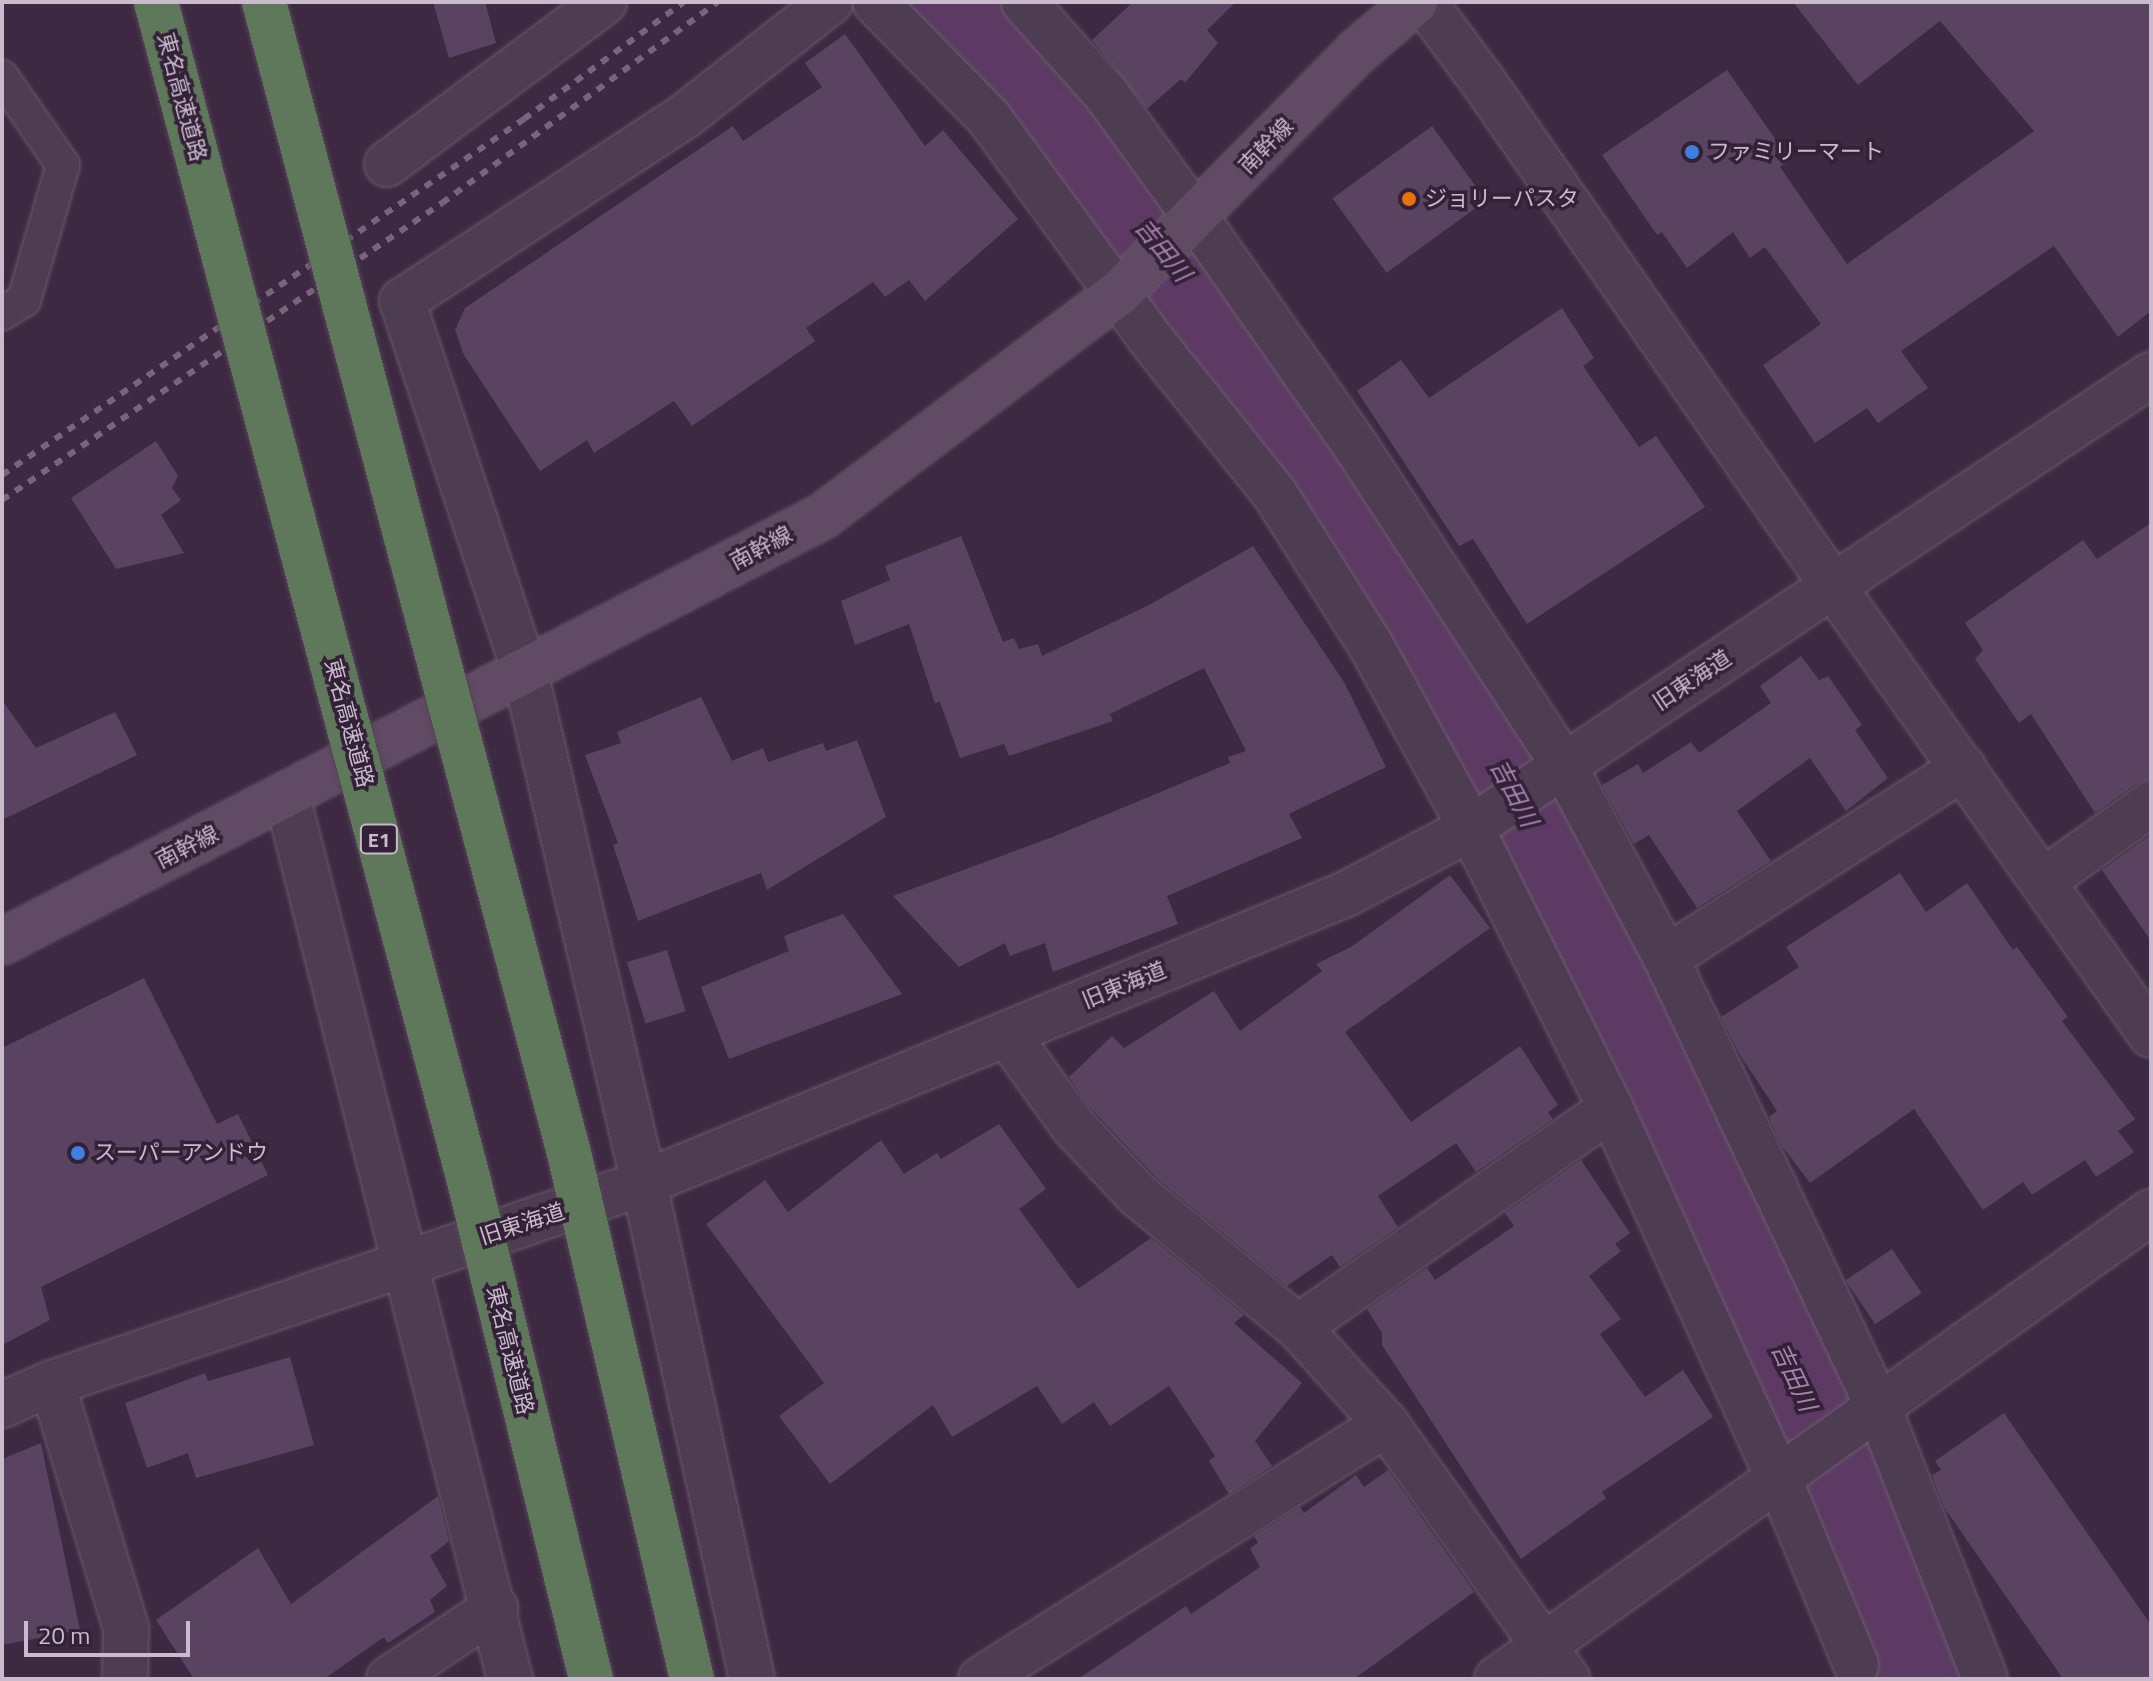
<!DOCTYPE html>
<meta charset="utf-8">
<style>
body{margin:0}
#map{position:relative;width:2153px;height:1681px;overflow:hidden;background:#3d2942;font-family:"Titillium Web","Noto Sans JP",sans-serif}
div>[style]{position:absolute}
.river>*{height:100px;margin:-50px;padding:0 50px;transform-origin:50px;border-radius:50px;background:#5c3a63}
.building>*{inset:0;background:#5a4360;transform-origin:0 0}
.roads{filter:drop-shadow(0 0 2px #69586c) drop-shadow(0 0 2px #69586c)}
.service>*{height:32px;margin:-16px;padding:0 16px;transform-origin:16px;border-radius:16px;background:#4e3d52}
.minor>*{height:44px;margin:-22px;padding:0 22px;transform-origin:22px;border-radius:22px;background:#4e3d52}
.tertiary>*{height:44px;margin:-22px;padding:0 22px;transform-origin:22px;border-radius:22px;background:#4e3d52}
.secondary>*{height:44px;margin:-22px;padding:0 22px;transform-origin:22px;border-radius:22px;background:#614b64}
.rail>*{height:6px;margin-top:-3px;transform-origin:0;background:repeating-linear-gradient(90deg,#79647d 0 8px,transparent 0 16px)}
.bridges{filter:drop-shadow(0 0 2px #564459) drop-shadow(0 0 2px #564459)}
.motorway-bridge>*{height:44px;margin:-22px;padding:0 22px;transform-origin:22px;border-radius:22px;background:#5f775a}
.dots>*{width:22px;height:22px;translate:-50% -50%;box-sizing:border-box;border:4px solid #332137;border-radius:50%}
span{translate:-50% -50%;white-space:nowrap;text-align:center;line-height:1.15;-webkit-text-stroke:7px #332137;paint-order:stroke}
.shield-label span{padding:2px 6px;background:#332137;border:2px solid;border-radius:6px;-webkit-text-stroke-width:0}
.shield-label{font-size:20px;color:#c9bacc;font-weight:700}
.street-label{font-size:22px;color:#c9bacc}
.poi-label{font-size:22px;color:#c9bacc}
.left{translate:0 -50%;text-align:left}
.water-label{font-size:24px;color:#a983b1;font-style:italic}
.frame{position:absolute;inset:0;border:4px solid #c9bacc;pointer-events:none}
.scale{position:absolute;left:24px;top:1621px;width:166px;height:36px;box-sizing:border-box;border:4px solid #c9bacc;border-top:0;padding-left:10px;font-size:24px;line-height:28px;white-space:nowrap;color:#c9bacc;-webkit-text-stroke:6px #332137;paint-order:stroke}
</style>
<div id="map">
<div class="river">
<i style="left:946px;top:2px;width:185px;rotate:47.4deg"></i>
<i style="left:1071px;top:138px;width:296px;rotate:50.6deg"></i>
<i style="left:1259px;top:367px;width:311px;rotate:57.3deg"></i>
<i style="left:1427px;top:629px;width:289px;rotate:62.1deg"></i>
<i style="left:1562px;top:884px;width:718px;rotate:64.86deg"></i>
<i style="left:1867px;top:1534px;width:157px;rotate:67.9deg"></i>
</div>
<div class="building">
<i style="clip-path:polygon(433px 2px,485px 2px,496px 43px,449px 58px)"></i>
<i style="clip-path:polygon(1133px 2px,1236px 2px,1207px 30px,1218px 43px,1185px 83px,1181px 79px,1147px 109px,1092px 40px)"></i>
<i style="clip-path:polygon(1793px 2px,2151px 2px,2151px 311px,2118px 337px,2054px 246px,1901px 351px,1928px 388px,1878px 423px,1867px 408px,1815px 443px,1763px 365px,1821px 324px,1765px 247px,1750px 258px,1733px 232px,1687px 268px,1662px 232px,1657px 235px,1602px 155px,1727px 70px,1790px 160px,1780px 167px,1847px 264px,2034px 131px,1940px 21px,1858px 85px)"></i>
<i style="clip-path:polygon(845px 34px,925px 146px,943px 130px,1018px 219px,925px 301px,909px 280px,885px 297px,873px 282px,806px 328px,815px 341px,692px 426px,674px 401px,594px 453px,587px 440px,540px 471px,464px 355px,455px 330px,465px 308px,733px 126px,743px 141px,822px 87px,805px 63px)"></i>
<i style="left:1432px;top:126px;width:92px;height:123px;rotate:54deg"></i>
<i style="clip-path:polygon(1562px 308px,1594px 358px,1583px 366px,1639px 447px,1656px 436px,1705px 507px,1527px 624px,1473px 539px,1459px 546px,1357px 391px,1401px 360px,1429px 398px)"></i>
<i style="clip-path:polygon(156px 441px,178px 476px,172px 488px,181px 500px,161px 515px,184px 553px,116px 569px,71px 498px)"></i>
<i style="clip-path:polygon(2151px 523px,2151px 779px,2136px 784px,2095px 813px,2031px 714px,2019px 723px,1975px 659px,1983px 650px,1965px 623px,2083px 540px,2097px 559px)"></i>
<i style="clip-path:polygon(961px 536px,1003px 642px,1014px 638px,1019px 649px,1038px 644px,1042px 656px,1149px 605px,1253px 546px,1344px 682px,1386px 767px,1289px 814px,1302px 838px,1167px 896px,1178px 924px,1053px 972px,1045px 943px,1010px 956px,1005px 943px,959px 967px,893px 896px,1050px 838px,1230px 763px,1228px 757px,1246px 751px,1204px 668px,1110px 714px,1113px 721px,1009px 756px,1004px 744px,960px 758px,940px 702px,935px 703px,909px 624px,855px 645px,841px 601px,890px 580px,885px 566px)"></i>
<i style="clip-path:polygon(1801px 656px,1819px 680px,1828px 676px,1862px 725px,1855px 730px,1888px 778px,1846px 811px,1810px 758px,1737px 811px,1771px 861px,1697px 908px,1649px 835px,1634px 844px,1602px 785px,1638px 764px,1643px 773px,1691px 742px,1699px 753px,1771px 703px,1760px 686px)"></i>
<i style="clip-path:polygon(701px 697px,732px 761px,763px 748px,768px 762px,823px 743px,826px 751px,857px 740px,886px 817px,767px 890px,761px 873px,638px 921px,613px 845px,618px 843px,585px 755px,621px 743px,617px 732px)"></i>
<i style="clip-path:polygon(2px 700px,36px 748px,115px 712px,137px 755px,2px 820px)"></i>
<i style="clip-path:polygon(2151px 835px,2151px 941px,2102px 870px)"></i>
<i style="clip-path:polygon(1900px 873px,1926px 912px,1967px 883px,2013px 950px,2017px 947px,2068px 1017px,2062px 1021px,2135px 1119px,2118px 1131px,2134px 1152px,2096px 1177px,2085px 1160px,2032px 1195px,2023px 1182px,1983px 1210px,1914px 1109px,1810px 1183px,1782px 1146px,1769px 1117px,1777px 1111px,1740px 1055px,1721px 1017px,1799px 967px,1786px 947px)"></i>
<i style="clip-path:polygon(1450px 875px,1490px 928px,1345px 1032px,1411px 1122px,1520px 1046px,1558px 1105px,1548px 1112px,1553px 1119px,1476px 1172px,1456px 1143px,1378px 1196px,1398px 1227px,1340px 1267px,1332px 1255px,1287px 1286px,1158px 1179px,1088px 1105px,1069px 1077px,1112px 1036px,1124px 1048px,1214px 991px,1240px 1031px,1322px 971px,1316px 964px,1351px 947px)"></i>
<i style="clip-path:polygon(843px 914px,902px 994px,729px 1059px,701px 987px,789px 951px,784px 936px)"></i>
<i style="left:667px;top:950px;width:64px;height:42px;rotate:73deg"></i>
<i style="clip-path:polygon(144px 978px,217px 1124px,238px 1114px,268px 1175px,41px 1287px,50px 1320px,2px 1345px,2px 1048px)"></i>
<i style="clip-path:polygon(999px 1124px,1046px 1189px,1019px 1209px,1078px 1289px,1151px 1238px,1244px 1315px,1234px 1323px,1302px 1383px,1255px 1441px,1272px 1466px,1229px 1494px,1209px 1461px,1215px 1456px,1169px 1386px,1110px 1426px,1094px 1402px,1062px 1424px,1037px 1386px,952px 1437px,933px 1405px,830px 1484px,779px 1416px,824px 1383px,706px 1224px,765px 1180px,788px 1212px,881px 1140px,904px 1174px,937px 1153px,941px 1159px)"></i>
<i style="clip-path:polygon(1581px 1160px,1630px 1233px,1615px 1244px,1621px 1251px,1589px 1276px,1621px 1319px,1600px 1334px,1645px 1397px,1683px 1370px,1713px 1417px,1602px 1492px,1606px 1498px,1521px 1559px,1382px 1345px,1382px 1333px,1367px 1309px,1427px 1268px,1435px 1280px,1514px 1226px,1505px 1213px)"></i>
<i style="left:1892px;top:1249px;width:53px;height:56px;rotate:56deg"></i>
<i style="clip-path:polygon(290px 1357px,314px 1445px,196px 1478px,188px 1453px,147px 1468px,125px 1403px,205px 1373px,208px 1381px)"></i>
<i style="clip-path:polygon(2004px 1413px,2151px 1625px,2151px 1679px,2063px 1679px,1944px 1507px,1932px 1475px,1941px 1470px,1935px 1461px)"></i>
<i style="clip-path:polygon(41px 1443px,80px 1630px,2px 1645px,2px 1459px)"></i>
<i style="clip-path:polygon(1388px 1470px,1474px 1592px,1354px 1679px,1078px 1679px,1186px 1606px,1191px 1614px,1260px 1567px,1250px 1548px,1258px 1543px,1254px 1536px,1300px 1507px,1304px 1513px,1356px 1475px,1364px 1487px)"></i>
<i style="clip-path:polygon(438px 1496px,449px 1541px,430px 1556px,447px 1586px,430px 1600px,435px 1612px,388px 1643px,384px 1637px,324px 1679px,194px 1679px,156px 1620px,258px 1548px,291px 1604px)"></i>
</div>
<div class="roads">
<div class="service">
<i style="left:2px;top:77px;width:107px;rotate:55.3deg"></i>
<i style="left:63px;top:165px;width:141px;rotate:106.1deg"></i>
<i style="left:24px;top:300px;width:26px;rotate:148deg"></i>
</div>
<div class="minor">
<i style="left:875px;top:2px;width:163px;rotate:45.5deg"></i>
<i style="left:989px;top:118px;width:283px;rotate:53.8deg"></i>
<i style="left:1156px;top:346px;width:190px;rotate:51.2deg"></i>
<i style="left:1275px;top:494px;width:178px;rotate:57.7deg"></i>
<i style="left:1370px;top:644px;width:210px;rotate:61.2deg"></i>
<i style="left:1471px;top:828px;width:314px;rotate:63.5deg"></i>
<i style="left:1611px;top:1109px;width:404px;rotate:65.6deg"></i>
<i style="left:1778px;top:1477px;width:203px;rotate:67.4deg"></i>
<i style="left:1024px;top:2px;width:123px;rotate:48.3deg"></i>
<i style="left:1106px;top:94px;width:153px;rotate:54deg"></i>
<i style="left:1196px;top:218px;width:277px;rotate:55deg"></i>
<i style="left:1355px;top:445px;width:383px;rotate:56.9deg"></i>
<i style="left:1564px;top:766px;width:217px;rotate:62deg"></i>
<i style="left:1666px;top:958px;width:497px;rotate:64.7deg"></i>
<i style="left:1878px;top:1407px;width:292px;rotate:68.5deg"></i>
<i style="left:387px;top:164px;width:271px;rotate:-36.7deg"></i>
<i style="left:287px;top:796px;width:911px;rotate:75.83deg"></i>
<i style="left:2043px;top:881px;width:133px;rotate:-35.5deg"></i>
<i style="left:1666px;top:958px;width:353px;rotate:-32.6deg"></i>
<i style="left:1007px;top:1034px;width:113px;rotate:54.3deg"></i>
<i style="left:1073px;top:1126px;width:93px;rotate:46.7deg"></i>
<i style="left:1137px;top:1194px;width:209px;rotate:39.6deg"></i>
<i style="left:1298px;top:1327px;width:131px;rotate:47.8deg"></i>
<i style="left:1386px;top:1424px;width:313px;rotate:54.6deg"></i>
<i style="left:1298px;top:1327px;width:381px;rotate:-34.9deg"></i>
<i style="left:52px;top:1383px;width:256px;rotate:73.2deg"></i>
<i style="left:126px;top:1628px;width:51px;rotate:91.1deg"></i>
<i style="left:2px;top:1405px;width:55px;rotate:-23.7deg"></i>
<i style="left:52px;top:1383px;width:625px;rotate:-18.67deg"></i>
<i style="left:644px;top:1183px;width:759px;rotate:-22.38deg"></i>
<i style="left:1346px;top:894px;width:141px;rotate:-27.8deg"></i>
<i style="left:1471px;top:828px;width:435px;rotate:-33.8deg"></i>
<i style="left:389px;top:1679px;width:128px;rotate:-33.8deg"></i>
<i style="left:752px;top:1679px;width:508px;rotate:-102.28deg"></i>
<i style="left:644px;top:1183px;width:525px;rotate:-103.11deg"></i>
<i style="left:525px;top:672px;width:391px;rotate:-108.3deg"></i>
<i style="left:402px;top:301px;width:339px;rotate:-33.2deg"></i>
<i style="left:686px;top:115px;width:183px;rotate:-38.1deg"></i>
<i style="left:981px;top:1679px;width:479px;rotate:-32.2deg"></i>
</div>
<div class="tertiary">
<i style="left:1424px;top:2px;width:97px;rotate:53.4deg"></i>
<i style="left:1482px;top:80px;width:616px;rotate:55.25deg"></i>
<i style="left:1833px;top:586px;width:550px;rotate:54.69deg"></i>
<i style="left:1833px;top:586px;width:382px;rotate:-33.6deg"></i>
<i style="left:1497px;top:1679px;width:804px;rotate:-35.53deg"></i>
</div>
<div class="secondary">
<i style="left:2px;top:942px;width:925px;rotate:-27.42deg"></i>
<i style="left:823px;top:516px;width:369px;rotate:-37deg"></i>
<i style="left:1118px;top:294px;width:343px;rotate:-45.4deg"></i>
<i style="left:1359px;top:50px;width:74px;rotate:-40.6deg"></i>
</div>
</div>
<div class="rail">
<i style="left:2px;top:475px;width:632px;rotate:-34.29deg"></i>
<i style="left:524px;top:119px;width:198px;rotate:-36.2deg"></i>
<i style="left:2px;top:500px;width:531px;rotate:-34.02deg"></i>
<i style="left:442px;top:203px;width:341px;rotate:-36.1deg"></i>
</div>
<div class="bridges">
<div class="motorway-bridge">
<i style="left:156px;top:2px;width:1220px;rotate:75.13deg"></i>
<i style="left:469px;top:1181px;width:513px;rotate:76.23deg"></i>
<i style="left:264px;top:2px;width:1191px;rotate:75.16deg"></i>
<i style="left:569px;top:1153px;width:540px;rotate:76.84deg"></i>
</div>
</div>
<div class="dots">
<i style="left:1692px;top:152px;background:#3f7fe0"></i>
<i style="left:1409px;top:199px;background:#e8710a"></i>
<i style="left:78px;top:1153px;background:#3f7fe0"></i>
</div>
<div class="shield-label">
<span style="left:379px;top:839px">E1</span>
</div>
<div class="street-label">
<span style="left:182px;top:97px;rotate:75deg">東名高速道路</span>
<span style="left:1266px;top:146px;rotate:-46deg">南幹線</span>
<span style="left:761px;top:548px;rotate:-28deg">南幹線</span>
<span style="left:1692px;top:680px;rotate:-34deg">旧東海道</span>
<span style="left:349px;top:723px;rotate:75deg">東名高速道路</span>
<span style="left:187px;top:847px;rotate:-27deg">南幹線</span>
<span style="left:1124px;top:985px;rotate:-22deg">旧東海道</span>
<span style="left:522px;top:1224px;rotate:-18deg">旧東海道</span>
<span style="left:510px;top:1350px;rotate:76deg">東名高速道路</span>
</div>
<div class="poi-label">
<span class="left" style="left:1708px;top:152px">ファミリーマート</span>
<span class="left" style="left:1425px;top:199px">ジョリーパスタ</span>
<span class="left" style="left:94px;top:1153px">スーパーアンドウ</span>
</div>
<div class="water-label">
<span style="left:1163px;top:250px;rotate:51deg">吉田川</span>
<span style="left:1514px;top:793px;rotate:62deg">吉田川</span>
<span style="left:1794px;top:1377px;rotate:65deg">吉田川</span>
</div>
<div class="frame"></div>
<div class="scale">20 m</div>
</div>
